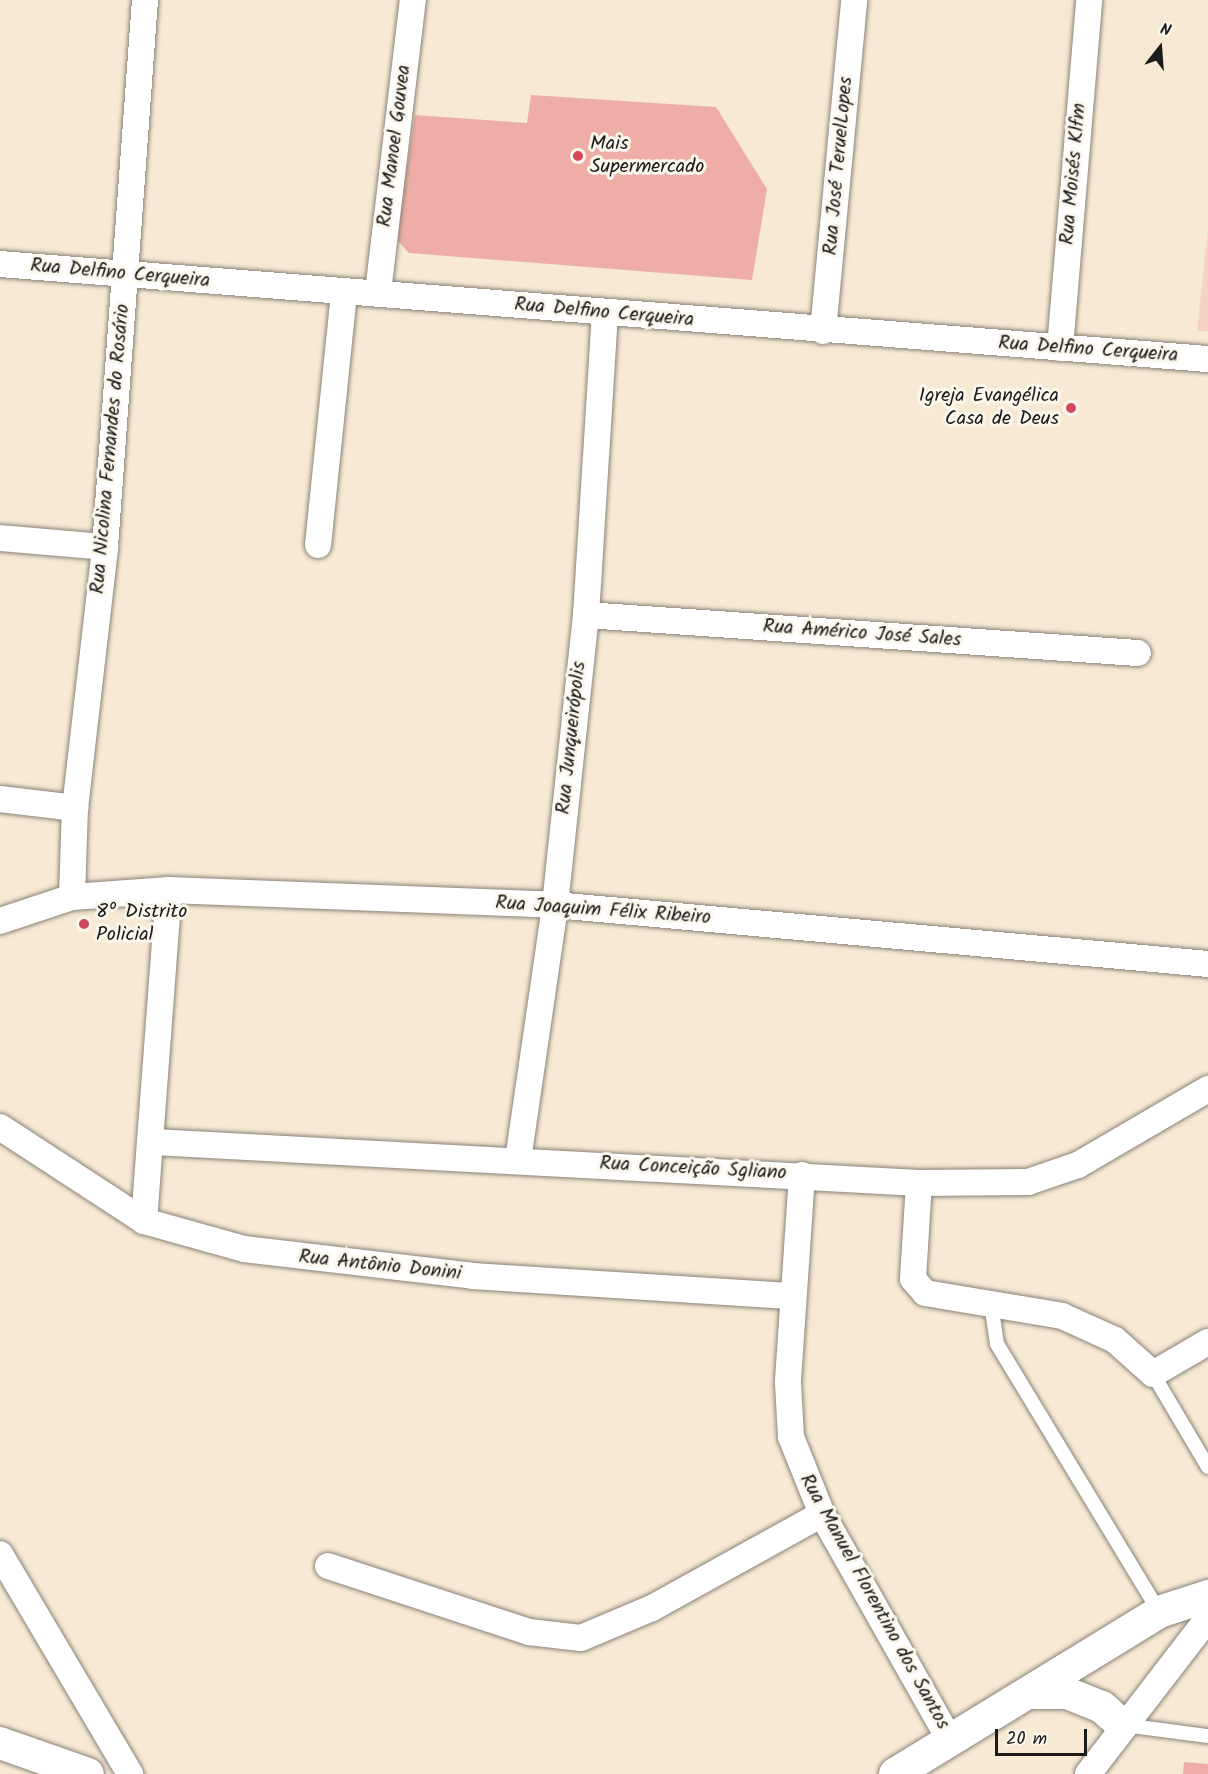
<!DOCTYPE html>
<meta charset="utf-8">
<style>
body{margin:0}
#map{position:relative;width:1208px;height:1774px;overflow:hidden;background:#f7e9d4;font-family:Kalam,sans-serif}
div>[style]{position:absolute}
.built>*{inset:0;background:#f6d2c5}
.building>*{inset:0;background:#eeaea7}
.roads{filter:drop-shadow(0 0 2px #8a8278) drop-shadow(0 0 2px #8a8278)}
.service>*{height:14px;margin:-7px;padding:0 7px;transform-origin:7px;border-radius:7px;background:#fff}
.minor>*{height:26px;margin:-13px;padding:0 13px;transform-origin:13px;border-radius:13px;background:#fff}
.tertiary>*{height:32px;margin:-16px;padding:0 16px;transform-origin:16px;border-radius:16px;background:#fff}
.dots>*{width:16px;height:16px;translate:-50% -50%;box-sizing:border-box;border:3px solid #fbf7ec;border-radius:50%}
span{translate:-50% -50%;white-space:nowrap;text-align:center;line-height:1.15;-webkit-text-stroke:6px #fbf7ec;paint-order:stroke}
.poi-label{font-size:20px;color:#1c1c1c}
.left{translate:0 -50%;text-align:left}
.right{translate:-100% -50%;text-align:right}
.street-label{font-size:20px;color:#1c1c1c}
.north{position:absolute;left:1130px;top:18px;width:60px;height:60px;-webkit-text-stroke:4px #fbf7ec;paint-order:stroke;rotate:17deg;font-size:16px;font-weight:700;line-height:24px;text-align:center;color:#1c1c1c}
.north::after{content:'';display:block;margin:auto;width:21px;height:27px;background:#1c1c1c;clip-path:polygon(50% 0,100% 100%,50% 72%,0 100%)}
.scale{position:absolute;left:995px;top:1729px;width:92px;height:27px;box-sizing:border-box;border:3px solid #1c1c1c;border-top:0;padding-left:8px;font-size:18px;line-height:21px;white-space:nowrap;color:#1c1c1c;-webkit-text-stroke:4px #fbf7ec;paint-order:stroke}
</style>
<div id="map">
<div class="built">
<div style="clip-path:polygon(1208px 231px,1208px 331px,1197px 331px)"></div>
</div>
<div class="building">
<div style="clip-path:polygon(531px 95px,716px 107px,767px 189px,752px 280px,409px 253px,396px 239px,415px 115px,527px 123px)"></div>
<div style="clip-path:polygon(1184px 1762px,1208px 1764px,1208px 1774px,1183px 1774px)"></div>
</div>
<div class="roads">
<div class="service">
<div style="left:991px;top:1303px;width:41px;rotate:81.7deg"></div>
<div style="left:997px;top:1344px;width:313px;rotate:58.8deg"></div>
<div style="left:1153px;top:1374px;width:108px;rotate:59.4deg"></div>
<div style="left:1124px;top:1725px;width:85px;rotate:7.5deg"></div>
</div>
<div class="minor">
<div style="left:0;top:264px;width:1212px;rotate:4.5deg"></div>
<div style="left:378px;top:292px;width:294px;rotate:-83.2deg"></div>
<div style="left:823px;top:331px;width:332px;rotate:-84.6deg"></div>
<div style="left:1060px;top:348px;width:349px;rotate:-85.2deg"></div>
<div style="left:0;top:538px;width:105px;rotate:4.9deg"></div>
<div style="left:318px;top:545px;width:254px;rotate:-84.1deg"></div>
<div style="left:586px;top:615px;width:553px;rotate:3.94deg"></div>
<div style="left:0;top:799px;width:76px;rotate:6.8deg"></div>
<div style="left:72px;top:897px;width:89px;rotate:-88.1deg"></div>
<div style="left:75px;top:808px;width:263px;rotate:-83.4deg"></div>
<div style="left:105px;top:547px;width:548px;rotate:-85.82deg"></div>
<div style="left:0;top:921px;width:76px;rotate:-18.4deg"></div>
<div style="left:72px;top:897px;width:97px;rotate:-4.1deg"></div>
<div style="left:169px;top:890px;width:386px;rotate:2.2deg"></div>
<div style="left:555px;top:905px;width:656px;rotate:5.16deg"></div>
<div style="left:0;top:1127px;width:172px;rotate:33.1deg"></div>
<div style="left:144px;top:1221px;width:104px;rotate:15.6deg"></div>
<div style="left:244px;top:1249px;width:231px;rotate:6.7deg"></div>
<div style="left:473px;top:1276px;width:320px;rotate:3.6deg"></div>
<div style="left:154px;top:1142px;width:766px;rotate:3.07deg"></div>
<div style="left:919px;top:1183px;width:109px;rotate:-0.5deg"></div>
<div style="left:1028px;top:1182px;width:53px;rotate:-18.8deg"></div>
<div style="left:1078px;top:1165px;width:151px;rotate:-30.3deg"></div>
<div style="left:518px;top:1160px;width:258px;rotate:-81.7deg"></div>
<div style="left:555px;top:905px;width:292px;rotate:-83.9deg"></div>
<div style="left:586px;top:615px;width:302px;rotate:-86.4deg"></div>
<div style="left:802px;top:1175px;width:208px;rotate:93.9deg"></div>
<div style="left:788px;top:1383px;width:54px;rotate:86.8deg"></div>
<div style="left:791px;top:1437px;width:83px;rotate:68.1deg"></div>
<div style="left:822px;top:1514px;width:262px;rotate:60.5deg"></div>
<div style="left:919px;top:1183px;width:96px;rotate:93.6deg"></div>
<div style="left:913px;top:1279px;width:18px;rotate:49deg"></div>
<div style="left:925px;top:1293px;width:139px;rotate:9.5deg"></div>
<div style="left:1062px;top:1316px;width:58px;rotate:24.4deg"></div>
<div style="left:1115px;top:1340px;width:51px;rotate:41.8deg"></div>
<div style="left:1153px;top:1374px;width:64px;rotate:-30.2deg"></div>
<div style="left:144px;top:1221px;width:332px;rotate:-85.7deg"></div>
<div style="left:0;top:1554px;width:256px;rotate:59.4deg"></div>
<div style="left:328px;top:1566px;width:212px;rotate:18.2deg"></div>
<div style="left:529px;top:1632px;width:52px;rotate:6.6deg"></div>
<div style="left:581px;top:1638px;width:77px;rotate:-22.9deg"></div>
<div style="left:652px;top:1608px;width:194px;rotate:-28.9deg"></div>
<div style="left:1088px;top:1774px;width:197px;rotate:-52.4deg"></div>
</div>
<div class="tertiary">
<div style="left:1031px;top:1693px;width:36px"></div>
<div style="left:1067px;top:1693px;width:38px;rotate:22deg"></div>
<div style="left:1102px;top:1707px;width:27px;rotate:42deg"></div>
<div style="left:0;top:1743px;width:93px;rotate:19.4deg"></div>
<div style="left:895px;top:1774px;width:310px;rotate:-31.5deg"></div>
<div style="left:1159px;top:1612px;width:52px;rotate:-18.1deg"></div>
</div>
</div>
<div class="dots">
<div style="left:578px;top:156px;background:#d1495b"></div>
<div style="left:1071px;top:408px;background:#d1495b"></div>
<div style="left:84px;top:924px;background:#d1495b"></div>
</div>
<div class="poi-label">
<span class="left" style="left:590px;top:156px">Mais<br>Supermercado</span>
<span class="right" style="left:1059px;top:408px">Igreja Evangélica<br>Casa de Deus</span>
<span class="left" style="left:96px;top:924px">8º Distrito<br>Policial</span>
</div>
<div class="street-label">
<span style="left:395px;top:146px;rotate:-83deg">Rua Manoel Gouvea</span>
<span style="left:839px;top:166px;rotate:-85deg">Rua José TeruelLopes</span>
<span style="left:1074px;top:174px;rotate:-85deg">Rua Moisés Klfm</span>
<span style="left:120px;top:274px;rotate:5deg">Rua Delfino Cerqueira</span>
<span style="left:604px;top:313px;rotate:5deg">Rua Delfino Cerqueira</span>
<span style="left:1088px;top:350px;rotate:4deg">Rua Delfino Cerqueira</span>
<span style="left:111px;top:449px;rotate:-85deg">Rua Nicolina Fernandes do Rosário</span>
<span style="left:862px;top:634px;rotate:4deg">Rua Américo José Sales</span>
<span style="left:572px;top:738px;rotate:-84deg">Rua Junqueirópolis</span>
<span style="left:603px;top:911px;rotate:4deg">Rua Joaquim Félix Ribeiro</span>
<span style="left:693px;top:1169px;rotate:3deg">Rua Conceição Sgliano</span>
<span style="left:380px;top:1266px;rotate:6deg">Rua Antônio Donini</span>
<span style="left:874px;top:1602px;rotate:61deg">Rua Manuel Florentino dos Santos</span>
</div>
<div class="north">N</div>
<div class="scale">20 m</div>
</div>
